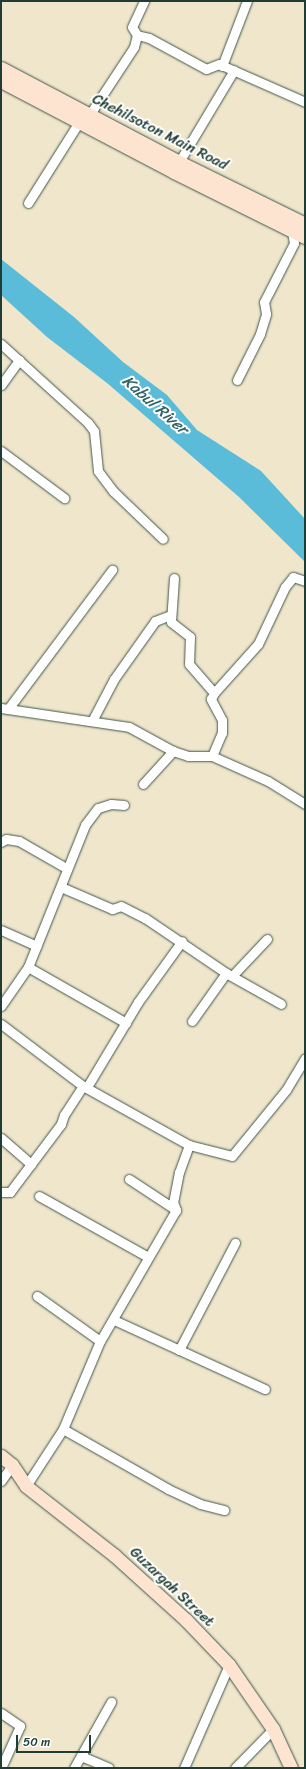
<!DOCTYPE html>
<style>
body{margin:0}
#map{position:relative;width:306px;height:1769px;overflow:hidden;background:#efe6cb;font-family:Sriracha,sans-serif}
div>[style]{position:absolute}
.water>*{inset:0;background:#5abcd8}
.roads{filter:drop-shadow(0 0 1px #3e564b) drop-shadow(0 0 1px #3e564b)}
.street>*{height:9px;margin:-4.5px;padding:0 4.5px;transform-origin:4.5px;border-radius:4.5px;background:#fff}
.secondary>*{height:13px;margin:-6.5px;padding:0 6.5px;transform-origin:6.5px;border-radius:6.5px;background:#fde4d1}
span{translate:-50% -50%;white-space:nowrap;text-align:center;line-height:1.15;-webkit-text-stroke:4px #fff;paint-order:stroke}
.street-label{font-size:15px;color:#1f3d34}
.water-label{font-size:16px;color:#316365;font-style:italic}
.frame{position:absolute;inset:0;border:2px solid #1f3d34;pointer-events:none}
.scale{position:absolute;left:16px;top:1735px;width:75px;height:18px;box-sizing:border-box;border:2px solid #1f3d34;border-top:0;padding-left:5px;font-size:12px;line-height:14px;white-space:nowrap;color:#1f3d34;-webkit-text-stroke:3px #fff;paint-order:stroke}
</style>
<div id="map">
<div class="water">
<div style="clip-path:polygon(1px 259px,74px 317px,123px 362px,167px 395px,197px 430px,261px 471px,305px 519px,305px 562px,239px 497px,107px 383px,47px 337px,1px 295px)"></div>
</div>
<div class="roads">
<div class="street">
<div style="left:137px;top:35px;width:12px;rotate:14deg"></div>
<div style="left:149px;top:38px;width:65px;rotate:28.5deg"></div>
<div style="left:206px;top:69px;width:14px;rotate:-21deg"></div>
<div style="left:219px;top:64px;width:94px;rotate:23.8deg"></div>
<div style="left:222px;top:66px;width:70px;rotate:-69deg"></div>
<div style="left:90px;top:114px;width:80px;rotate:-56.7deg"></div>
<div style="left:134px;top:47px;width:12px;rotate:-76deg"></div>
<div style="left:137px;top:35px;width:9px;rotate:-122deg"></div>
<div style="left:132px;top:27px;width:29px;rotate:-65deg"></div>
<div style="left:179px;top:162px;width:107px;rotate:-59.1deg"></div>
<div style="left:28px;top:203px;width:96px;rotate:-57.8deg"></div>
<div style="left:1px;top:344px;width:118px;rotate:42.2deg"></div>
<div style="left:88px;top:423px;width:10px;rotate:53deg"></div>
<div style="left:94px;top:431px;width:40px;rotate:84.3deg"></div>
<div style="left:98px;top:471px;width:25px;rotate:53deg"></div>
<div style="left:113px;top:491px;width:69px;rotate:43.8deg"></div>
<div style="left:237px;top:380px;width:51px;rotate:-63.4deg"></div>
<div style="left:260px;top:334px;width:21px;rotate:-73deg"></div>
<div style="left:266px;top:314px;width:12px;rotate:-99deg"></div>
<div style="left:264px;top:302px;width:66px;rotate:-63deg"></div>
<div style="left:294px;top:243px;width:11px;rotate:-100deg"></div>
<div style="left:1px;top:385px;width:31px;rotate:-54deg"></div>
<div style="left:1px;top:451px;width:79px;rotate:36.7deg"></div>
<div style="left:174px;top:578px;width:44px;rotate:93.9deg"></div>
<div style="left:171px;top:622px;width:24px;rotate:38deg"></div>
<div style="left:190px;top:637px;width:27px;rotate:92deg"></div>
<div style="left:189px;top:664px;width:38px;rotate:49deg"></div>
<div style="left:1px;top:708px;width:129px;rotate:8.4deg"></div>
<div style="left:129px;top:727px;width:50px;rotate:28.6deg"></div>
<div style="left:173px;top:751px;width:16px;rotate:18deg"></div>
<div style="left:188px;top:756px;width:24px"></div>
<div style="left:212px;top:756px;width:61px;rotate:24.1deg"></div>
<div style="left:268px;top:781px;width:44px;rotate:31.9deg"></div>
<div style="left:8px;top:709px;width:174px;rotate:-53.2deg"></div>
<div style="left:92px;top:721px;width:47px;rotate:-62.4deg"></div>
<div style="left:114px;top:679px;width:71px;rotate:-54.7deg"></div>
<div style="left:155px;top:621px;width:17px;rotate:-21deg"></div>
<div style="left:212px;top:756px;width:25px;rotate:-67deg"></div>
<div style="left:222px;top:733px;width:13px;rotate:-90deg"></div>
<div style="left:222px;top:720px;width:24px;rotate:-118deg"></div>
<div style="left:211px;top:699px;width:7px;rotate:-63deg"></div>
<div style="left:214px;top:693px;width:66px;rotate:-48.1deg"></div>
<div style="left:258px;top:644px;width:63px;rotate:-64.7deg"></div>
<div style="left:285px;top:587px;width:13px;rotate:-51deg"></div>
<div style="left:293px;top:577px;width:13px;rotate:18deg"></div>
<div style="left:143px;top:784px;width:45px;rotate:-47.7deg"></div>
<div style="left:1px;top:842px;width:6px;rotate:-31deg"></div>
<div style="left:6px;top:839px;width:13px;rotate:9deg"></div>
<div style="left:19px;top:841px;width:54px;rotate:29.9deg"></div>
<div style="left:61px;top:887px;width:56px;rotate:23.3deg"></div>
<div style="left:112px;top:909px;width:9px;rotate:-18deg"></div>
<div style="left:121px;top:906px;width:27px;rotate:27deg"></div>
<div style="left:145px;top:918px;width:98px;rotate:34.2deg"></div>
<div style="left:226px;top:973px;width:63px;rotate:29.4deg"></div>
<div style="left:1px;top:930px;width:39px;rotate:24deg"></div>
<div style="left:28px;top:967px;width:113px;rotate:29.7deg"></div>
<div style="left:232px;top:976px;width:51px;rotate:-46.6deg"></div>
<div style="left:1px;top:1006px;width:47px;rotate:-55.3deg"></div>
<div style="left:28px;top:967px;width:153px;rotate:-68.1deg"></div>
<div style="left:85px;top:825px;width:21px;rotate:-53deg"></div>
<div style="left:98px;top:808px;width:14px;rotate:-17deg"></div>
<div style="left:111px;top:804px;width:13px;rotate:4deg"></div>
<div style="left:192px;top:1021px;width:59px;rotate:-54.7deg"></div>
<div style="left:1px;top:1024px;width:103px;rotate:37.1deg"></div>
<div style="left:83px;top:1086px;width:121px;rotate:29.1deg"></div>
<div style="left:189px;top:1145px;width:29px;rotate:110deg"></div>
<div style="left:179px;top:1172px;width:31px;rotate:101deg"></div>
<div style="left:173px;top:1202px;width:9px;rotate:69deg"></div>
<div style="left:176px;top:1210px;width:151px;rotate:120.1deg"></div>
<div style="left:100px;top:1341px;width:95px;rotate:112.8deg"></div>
<div style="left:63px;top:1429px;width:68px;rotate:123deg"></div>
<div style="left:87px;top:1087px;width:99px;rotate:-59deg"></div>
<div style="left:138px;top:1002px;width:75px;rotate:-54.2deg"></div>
<div style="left:1px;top:1138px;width:40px;rotate:41deg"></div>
<div style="left:189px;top:1145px;width:44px;rotate:14.3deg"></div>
<div style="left:232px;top:1156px;width:85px;rotate:-50.7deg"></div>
<div style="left:286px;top:1090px;width:37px;rotate:-59deg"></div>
<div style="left:129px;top:1179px;width:56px;rotate:33.4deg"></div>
<div style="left:1px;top:1192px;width:9px"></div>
<div style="left:10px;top:1192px;width:85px;rotate:-53.1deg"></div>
<div style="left:61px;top:1124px;width:9px;rotate:-72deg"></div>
<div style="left:64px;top:1115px;width:35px;rotate:-57deg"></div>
<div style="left:39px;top:1196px;width:125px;rotate:29.2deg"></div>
<div style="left:37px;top:1296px;width:77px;rotate:35.5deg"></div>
<div style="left:114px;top:1320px;width:166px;rotate:24.6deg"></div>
<div style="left:179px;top:1350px;width:121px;rotate:-62.4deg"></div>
<div style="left:63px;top:1429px;width:121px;rotate:29.7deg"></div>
<div style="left:168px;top:1489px;width:35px;rotate:25deg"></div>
<div style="left:200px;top:1504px;width:25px;rotate:14deg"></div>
<div style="left:1px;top:1481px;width:19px;rotate:-55deg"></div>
<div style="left:1px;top:1713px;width:23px;rotate:34deg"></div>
<div style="left:20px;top:1726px;width:46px;rotate:114.3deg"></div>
<div style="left:81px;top:1756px;width:30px;rotate:23deg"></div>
<div style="left:74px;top:1768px;width:76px;rotate:-60.7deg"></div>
<div style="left:184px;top:1768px;width:112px;rotate:-66.4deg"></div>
<div style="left:235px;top:1768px;width:54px;rotate:-45.7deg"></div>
</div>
<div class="secondary">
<div style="left:1px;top:68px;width:201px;rotate:27.8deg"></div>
<div style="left:179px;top:162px;width:140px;rotate:26.2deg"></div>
<div style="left:1px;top:81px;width:195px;rotate:27.7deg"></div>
<div style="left:174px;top:172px;width:146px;rotate:26.4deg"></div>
<div style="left:1px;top:1456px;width:14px;rotate:39deg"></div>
<div style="left:12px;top:1465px;width:25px;rotate:56deg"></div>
<div style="left:26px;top:1486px;width:112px;rotate:38.1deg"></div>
<div style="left:114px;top:1555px;width:97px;rotate:42.1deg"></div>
<div style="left:186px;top:1620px;width:62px;rotate:46.3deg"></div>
<div style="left:229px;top:1665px;width:78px;rotate:55.5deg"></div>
<div style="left:273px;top:1729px;width:43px;rotate:65.2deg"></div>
</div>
</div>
<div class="street-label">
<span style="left:160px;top:132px;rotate:27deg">Chehilsoton Main Road</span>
<span style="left:172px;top:1587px;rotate:43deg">Guzargah Street</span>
</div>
<div class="water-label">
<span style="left:155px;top:405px;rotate:41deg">Kabul River</span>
</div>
<div class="frame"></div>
<div class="scale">50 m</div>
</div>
